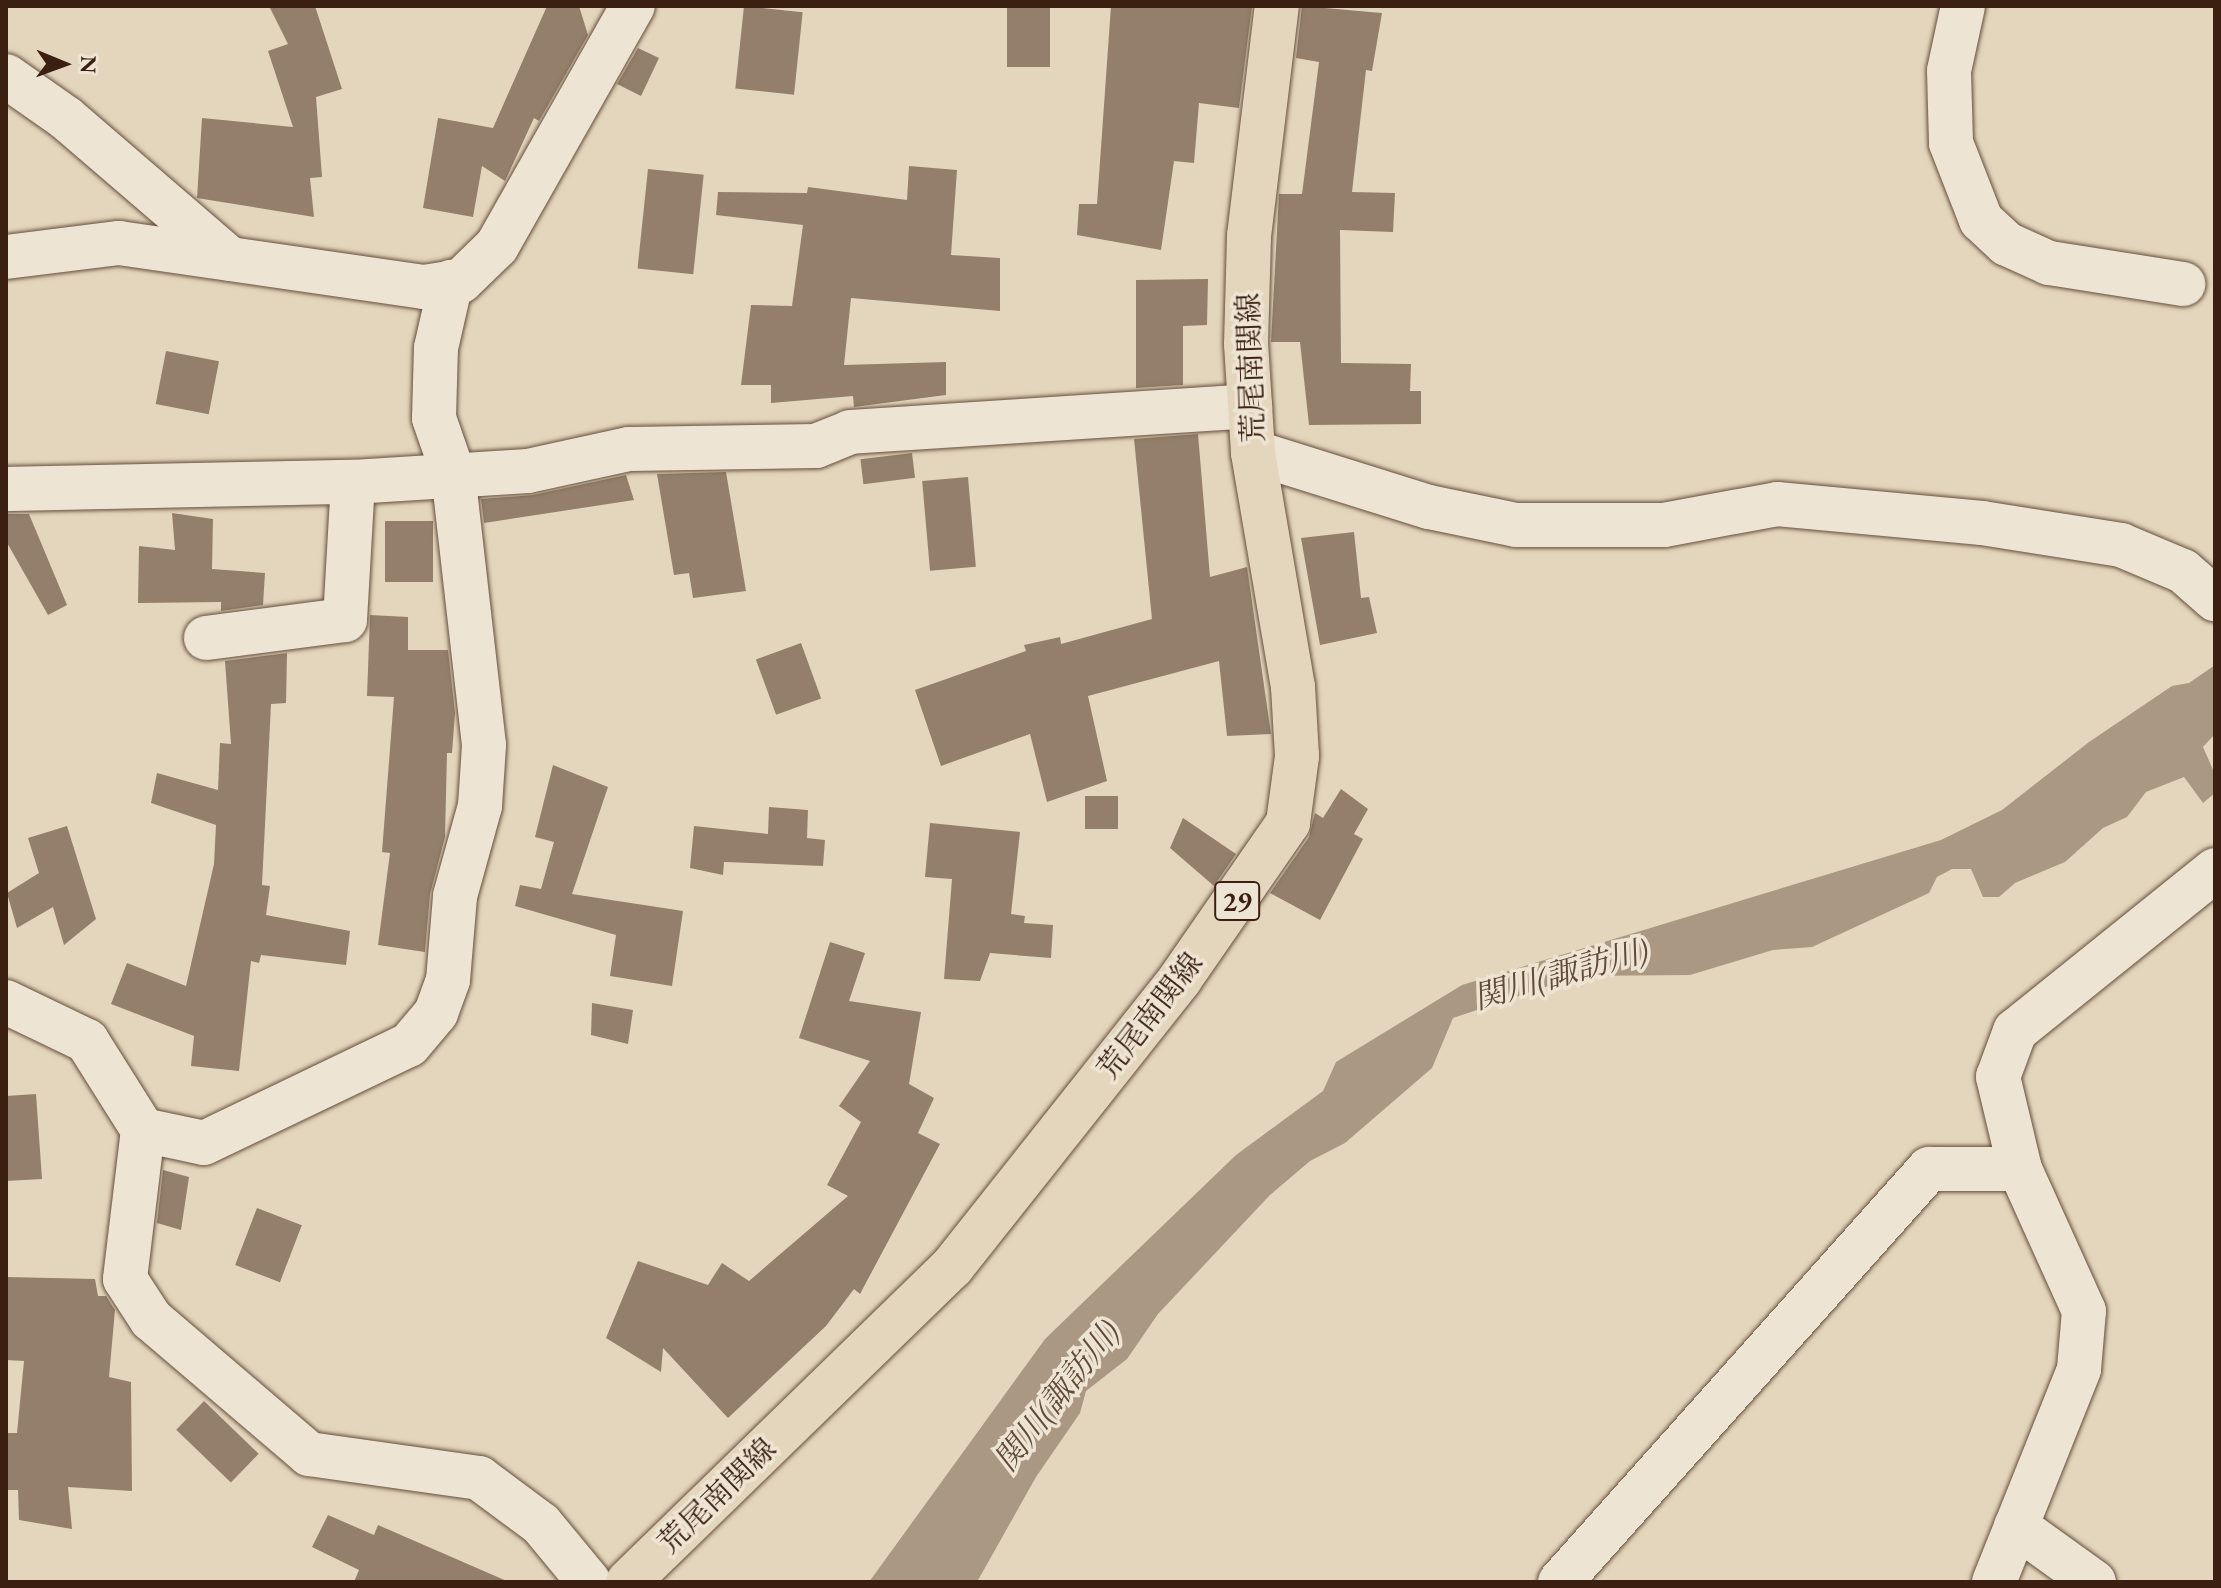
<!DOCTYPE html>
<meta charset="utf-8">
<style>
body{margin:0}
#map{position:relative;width:2221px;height:1588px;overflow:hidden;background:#e4d6bc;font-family:"EB Garamond","Noto Serif JP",serif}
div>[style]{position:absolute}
.water>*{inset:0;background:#ab9882}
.building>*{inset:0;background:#937f6a;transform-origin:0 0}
.roads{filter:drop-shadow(0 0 2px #654e3c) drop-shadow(0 0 2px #654e3c)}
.minor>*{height:44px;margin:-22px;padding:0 22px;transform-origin:22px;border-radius:22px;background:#ede4d3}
.major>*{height:44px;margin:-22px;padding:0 22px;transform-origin:22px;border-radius:22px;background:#e4d6bc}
span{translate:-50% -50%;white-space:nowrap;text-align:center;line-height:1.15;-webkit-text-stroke:7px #ede4d3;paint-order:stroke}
.shield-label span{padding:2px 6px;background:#ede4d3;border:2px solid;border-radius:6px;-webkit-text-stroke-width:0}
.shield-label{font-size:28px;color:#3b2011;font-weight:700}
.street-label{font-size:30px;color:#3b2011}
.water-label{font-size:32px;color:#624a39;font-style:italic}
.frame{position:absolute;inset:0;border:8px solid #3b2011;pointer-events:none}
.north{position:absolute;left:24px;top:24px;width:80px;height:80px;-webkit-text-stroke:6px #ede4d3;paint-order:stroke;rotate:91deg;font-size:22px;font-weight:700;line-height:32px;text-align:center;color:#3b2011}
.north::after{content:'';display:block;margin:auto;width:28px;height:36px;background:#3b2011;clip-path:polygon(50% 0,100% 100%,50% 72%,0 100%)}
</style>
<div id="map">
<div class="water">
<div style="clip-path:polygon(2215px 665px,2215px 734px,2203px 747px,2214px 772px,2215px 793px,2203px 803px,2184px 777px,2146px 792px,2127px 817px,2103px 828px,2065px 862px,2015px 883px,1999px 897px,1983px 897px,1971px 869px,1952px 869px,1937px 877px,1929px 893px,1812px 947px,1773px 950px,1690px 975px,1578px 976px,1453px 1018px,1432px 1068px,1345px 1143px,1310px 1161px,1270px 1195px,1158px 1314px,1127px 1359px,1086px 1391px,1080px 1413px,1036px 1477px,977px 1582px,869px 1582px,1045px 1339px,1236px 1155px,1323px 1091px,1336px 1062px,1462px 985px,1941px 840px,2002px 810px,2089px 742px,2172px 686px,2189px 683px)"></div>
</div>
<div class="building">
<div style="clip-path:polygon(269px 6px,315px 6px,342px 89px,316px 97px,322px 177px,310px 178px,314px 217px,197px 198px,202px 118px,293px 127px,268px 51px,288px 44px)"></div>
<div style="clip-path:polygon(547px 6px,579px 6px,588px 35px,539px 121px,534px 118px,505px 181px,482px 166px,473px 217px,423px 208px,438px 118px,493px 128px)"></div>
<div style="left:744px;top:6px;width:59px;height:83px;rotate:6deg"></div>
<div style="left:1007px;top:6px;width:43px;height:61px"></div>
<div style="clip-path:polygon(1111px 6px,1252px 6px,1239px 108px,1199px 103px,1194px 163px,1174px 161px,1161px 250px,1077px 235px,1079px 204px,1097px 204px)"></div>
<div style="clip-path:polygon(1302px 6px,1382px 13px,1372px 71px,1366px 70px,1352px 192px,1395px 193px,1393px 232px,1340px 230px,1341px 363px,1411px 364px,1410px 391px,1421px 391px,1421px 424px,1309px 425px,1300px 342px,1271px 342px,1279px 194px,1302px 194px,1319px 62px,1296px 58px)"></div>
<div style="clip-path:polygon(638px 48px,659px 58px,641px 96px,617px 84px)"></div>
<div style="clip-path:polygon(909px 166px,957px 170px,951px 255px,1000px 258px,1000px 311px,851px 298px,844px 365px,946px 362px,946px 395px,854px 407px,853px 396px,771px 403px,771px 385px,741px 385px,751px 305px,792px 306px,803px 225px,716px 215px,718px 192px,807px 193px,808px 187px,907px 200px)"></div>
<div style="left:648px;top:169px;width:56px;height:100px;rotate:6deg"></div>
<div style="clip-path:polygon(1208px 279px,1207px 325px,1183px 326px,1183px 385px,1136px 388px,1136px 280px)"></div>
<div style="left:166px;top:351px;width:54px;height:54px;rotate:11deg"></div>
<div style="clip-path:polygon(1198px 434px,1210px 577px,1247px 567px,1271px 734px,1227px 736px,1219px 661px,1088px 696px,1107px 781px,1047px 802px,1030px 734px,941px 766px,915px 690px,1026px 651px,1024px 645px,1060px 637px,1061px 644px,1152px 619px,1134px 439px)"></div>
<div style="left:912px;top:453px;width:25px;height:52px;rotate:83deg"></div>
<div style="clip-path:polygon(726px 472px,746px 591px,693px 598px,689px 573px,674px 575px,657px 474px)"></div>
<div style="clip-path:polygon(626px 475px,634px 500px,484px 523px,481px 499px,533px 495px)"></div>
<div style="left:968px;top:477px;width:90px;height:46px;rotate:85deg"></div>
<div style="clip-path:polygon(172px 513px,213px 519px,212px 569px,265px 573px,263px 605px,221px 611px,221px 602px,138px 603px,139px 546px,175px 550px)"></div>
<div style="clip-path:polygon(6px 514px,29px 514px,67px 605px,48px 615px,6px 541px)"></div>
<div style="left:385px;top:521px;width:48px;height:61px"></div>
<div style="clip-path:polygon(1354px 532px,1361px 598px,1369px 597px,1377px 633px,1320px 645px,1301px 538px)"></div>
<div style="clip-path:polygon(370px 615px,408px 617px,408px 650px,448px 650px,455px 713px,452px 753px,447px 753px,445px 837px,430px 894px,425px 952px,378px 945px,390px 853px,382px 852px,394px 697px,367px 696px)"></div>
<div style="left:801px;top:643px;width:59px;height:48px;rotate:70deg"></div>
<div style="clip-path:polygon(287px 653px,286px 703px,271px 704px,262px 885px,270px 886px,266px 915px,350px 931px,346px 965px,261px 955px,259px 963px,251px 961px,239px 1071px,191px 1066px,194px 1036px,111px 1004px,127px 963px,186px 986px,214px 864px,216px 825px,151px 803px,157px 773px,218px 790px,220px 743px,231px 744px,225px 661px)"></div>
<div style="clip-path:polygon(553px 765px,608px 787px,572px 894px,683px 911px,672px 986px,610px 976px,616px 935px,515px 906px,520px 885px,541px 889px,554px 842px,535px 837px)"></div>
<div style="clip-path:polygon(1341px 789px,1368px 809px,1354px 834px,1363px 839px,1320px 920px,1270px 893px,1309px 837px,1315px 813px,1323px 818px)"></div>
<div style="left:1085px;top:796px;width:33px;height:33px"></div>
<div style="clip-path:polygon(769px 807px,808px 810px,807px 838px,825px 840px,823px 866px,724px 862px,723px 875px,690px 868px,694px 826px,768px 834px)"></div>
<div style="clip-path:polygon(1183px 818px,1236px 854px,1214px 886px,1170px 848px)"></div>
<div style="clip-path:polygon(930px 823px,1020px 832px,1011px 914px,1025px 916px,1024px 923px,1053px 925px,1051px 958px,990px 953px,980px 981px,944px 979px,952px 879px,925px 877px)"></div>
<div style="clip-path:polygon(67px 826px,96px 919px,64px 945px,53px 907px,17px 928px,7px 893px,39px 873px,28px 838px)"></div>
<div style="clip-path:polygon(830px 942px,865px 953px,849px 1001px,921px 1012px,909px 1084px,934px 1098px,918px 1133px,940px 1144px,860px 1294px,854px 1289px,826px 1326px,728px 1418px,663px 1348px,661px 1372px,606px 1338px,638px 1261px,708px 1285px,722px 1263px,749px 1281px,848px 1196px,827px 1185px,861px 1122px,839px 1106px,870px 1061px,799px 1038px)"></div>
<div style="clip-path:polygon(592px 1003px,633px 1010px,628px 1044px,591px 1035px)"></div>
<div style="clip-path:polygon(36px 1094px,42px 1179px,6px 1181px,6px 1096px)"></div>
<div style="clip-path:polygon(163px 1170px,189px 1177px,181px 1230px,157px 1223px)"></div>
<div style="left:257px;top:1208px;width:48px;height:61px;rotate:21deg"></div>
<div style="clip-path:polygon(6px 1277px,95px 1279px,98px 1296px,106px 1296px,115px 1310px,109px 1377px,131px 1382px,132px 1491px,68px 1487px,72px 1529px,19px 1520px,18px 1490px,6px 1490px,6px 1433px,17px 1433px,24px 1361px,6px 1360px)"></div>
<div style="left:204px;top:1401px;width:76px;height:40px;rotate:44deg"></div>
<div style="clip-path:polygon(328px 1515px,374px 1535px,378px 1525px,509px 1582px,354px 1582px,359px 1570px,312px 1547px)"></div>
</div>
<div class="roads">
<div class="minor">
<div style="left:1963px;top:6px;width:66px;rotate:102.2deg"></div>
<div style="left:1949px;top:71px;width:72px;rotate:88.4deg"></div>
<div style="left:1951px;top:143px;width:83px;rotate:68.7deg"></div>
<div style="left:1981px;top:220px;width:35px;rotate:43deg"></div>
<div style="left:2007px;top:244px;width:46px;rotate:24.3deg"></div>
<div style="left:2049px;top:263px;width:136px;rotate:8.9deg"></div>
<div style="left:6px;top:76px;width:73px;rotate:35deg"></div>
<div style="left:66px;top:118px;width:216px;rotate:40.7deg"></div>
<div style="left:6px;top:257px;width:114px;rotate:-7.1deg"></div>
<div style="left:119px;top:243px;width:308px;rotate:8.2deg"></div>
<div style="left:424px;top:287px;width:37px;rotate:-9deg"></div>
<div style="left:461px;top:281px;width:50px;rotate:-44.2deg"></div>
<div style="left:497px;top:246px;width:276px;rotate:-60.5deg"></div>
<div style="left:1253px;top:452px;width:184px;rotate:17.4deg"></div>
<div style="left:1429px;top:507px;width:89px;rotate:11.7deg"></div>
<div style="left:1516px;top:525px;width:148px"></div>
<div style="left:1664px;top:525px;width:115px;rotate:-10.5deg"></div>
<div style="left:1777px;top:504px;width:206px;rotate:5.3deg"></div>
<div style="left:1982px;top:523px;width:141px;rotate:9deg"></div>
<div style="left:2121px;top:545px;width:67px;rotate:22.8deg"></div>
<div style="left:2183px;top:571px;width:43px;rotate:41.2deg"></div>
<div style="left:6px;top:489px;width:347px;rotate:-1.2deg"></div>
<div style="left:206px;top:638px;width:140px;rotate:-7.4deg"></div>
<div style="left:345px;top:620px;width:138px;rotate:-86.7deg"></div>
<div style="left:353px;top:482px;width:175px;rotate:-3.6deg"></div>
<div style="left:528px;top:471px;width:103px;rotate:-12.3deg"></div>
<div style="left:629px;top:449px;width:187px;rotate:-0.9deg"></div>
<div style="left:816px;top:446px;width:37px;rotate:-22deg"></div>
<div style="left:850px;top:432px;width:401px;rotate:-3.7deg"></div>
<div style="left:6px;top:1002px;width:90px;rotate:25.7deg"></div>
<div style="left:87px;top:1041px;width:105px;rotate:57.8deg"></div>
<div style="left:143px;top:1130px;width:150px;rotate:96.9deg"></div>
<div style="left:125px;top:1279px;width:48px;rotate:57deg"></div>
<div style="left:151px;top:1319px;width:208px;rotate:40.5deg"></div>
<div style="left:309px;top:1454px;width:172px;rotate:8deg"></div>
<div style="left:479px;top:1478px;width:77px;rotate:36.6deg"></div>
<div style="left:541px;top:1524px;width:75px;rotate:50.4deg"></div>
<div style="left:143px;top:1130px;width:62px;rotate:12deg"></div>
<div style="left:204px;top:1143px;width:227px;rotate:-25.6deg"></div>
<div style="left:409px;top:1045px;width:42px;rotate:-49.8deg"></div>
<div style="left:436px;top:1013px;width:35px;rotate:-70deg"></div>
<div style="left:448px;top:980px;width:84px;rotate:-85.2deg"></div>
<div style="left:455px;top:896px;width:93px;rotate:-74.5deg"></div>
<div style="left:480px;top:806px;width:61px;rotate:-86.2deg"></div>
<div style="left:484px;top:745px;width:274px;rotate:-96.5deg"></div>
<div style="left:453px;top:473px;width:58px;rotate:-109.1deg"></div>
<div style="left:434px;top:418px;width:70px;rotate:-88.4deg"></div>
<div style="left:436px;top:348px;width:68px;rotate:-77.2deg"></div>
<div style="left:2016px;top:1526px;width:96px;rotate:35.7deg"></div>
<div style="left:1560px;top:1582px;width:554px;rotate:-48.22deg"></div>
<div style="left:1929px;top:1169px;width:91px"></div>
<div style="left:1994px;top:1582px;width:229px;rotate:-68.2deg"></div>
<div style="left:2079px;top:1369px;width:58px;rotate:-85.1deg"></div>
<div style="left:2084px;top:1311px;width:156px;rotate:-114.3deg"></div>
<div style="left:2020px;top:1169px;width:95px;rotate:-103.4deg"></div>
<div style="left:1998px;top:1077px;width:49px;rotate:-69.7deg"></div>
<div style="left:2015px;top:1031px;width:257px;rotate:-38.8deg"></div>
</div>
<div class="major">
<div style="left:628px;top:1582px;width:452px;rotate:-44.2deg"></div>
<div style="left:952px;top:1267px;width:367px;rotate:-51.6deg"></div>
<div style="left:1180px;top:979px;width:190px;rotate:-55.3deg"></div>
<div style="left:1288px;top:823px;width:68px;rotate:-82.3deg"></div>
<div style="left:1297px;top:756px;width:69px;rotate:-93.3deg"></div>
<div style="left:1293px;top:687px;width:238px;rotate:-99.7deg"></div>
<div style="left:1253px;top:452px;width:108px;rotate:-93.7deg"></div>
<div style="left:1246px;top:344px;width:108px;rotate:-88.4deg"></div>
<div style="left:1249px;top:236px;width:232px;rotate:-83.1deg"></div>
</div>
</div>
<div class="shield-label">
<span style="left:1237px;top:901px">29</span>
</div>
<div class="street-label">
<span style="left:1251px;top:368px;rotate:-92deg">荒尾南関線</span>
<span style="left:1150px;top:1016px;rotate:-52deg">荒尾南関線</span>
<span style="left:717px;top:1496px;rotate:-44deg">荒尾南関線</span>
</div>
<div class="water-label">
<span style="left:1561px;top:974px;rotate:-16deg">関川(諏訪川)</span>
<span style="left:1057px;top:1396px;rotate:-52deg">関川(諏訪川)</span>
</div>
<div class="frame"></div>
<div class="north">N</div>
</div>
